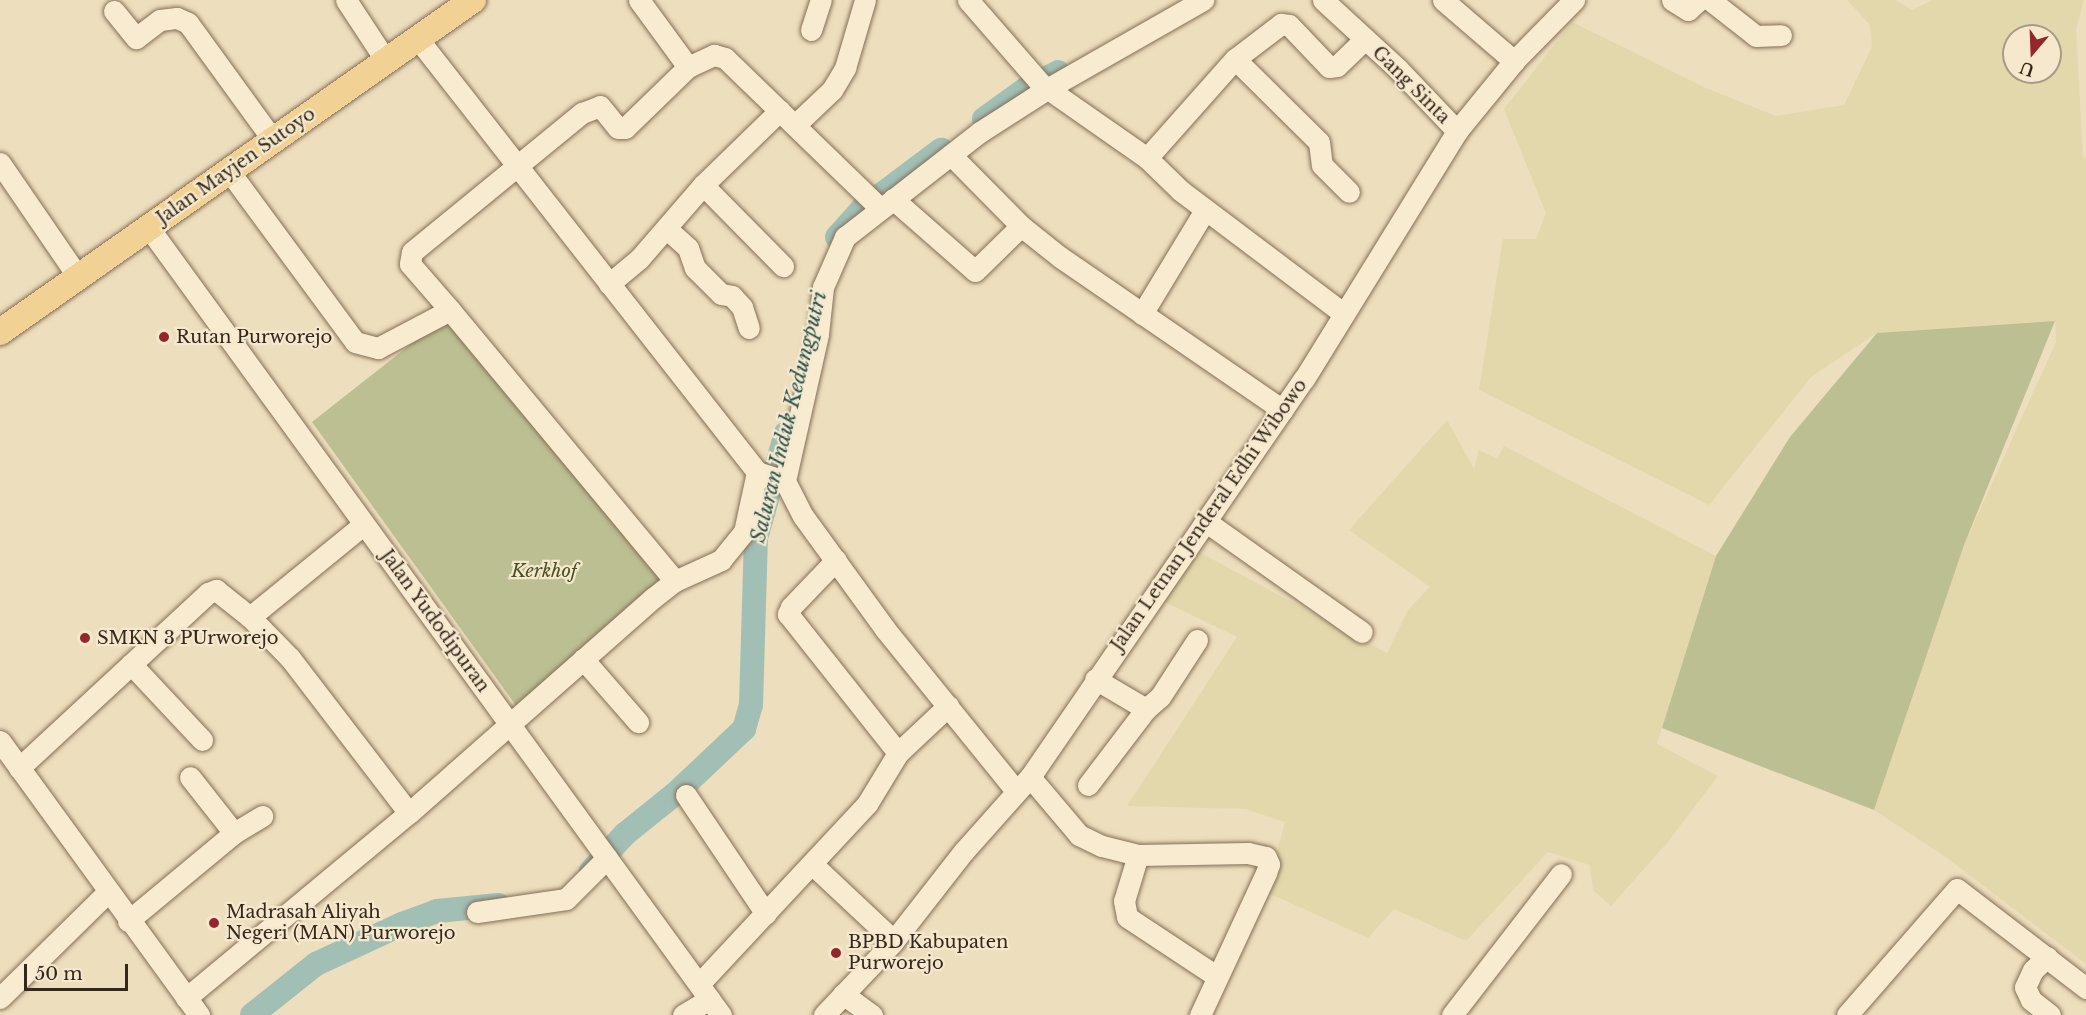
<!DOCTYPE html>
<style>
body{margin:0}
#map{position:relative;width:2086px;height:1015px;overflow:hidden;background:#eddebd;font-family:"Libre Baskerville",serif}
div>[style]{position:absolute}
.farmland>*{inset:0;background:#e3d8ab}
.cemetery>*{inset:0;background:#bbbf92}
.river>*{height:24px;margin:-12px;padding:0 12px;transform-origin:12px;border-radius:12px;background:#a1bfb5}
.roads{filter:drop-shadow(0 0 2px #856e57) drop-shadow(0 0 2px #856e57)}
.minor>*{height:21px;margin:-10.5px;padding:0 10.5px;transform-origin:10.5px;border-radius:10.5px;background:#f8ebd0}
.major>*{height:26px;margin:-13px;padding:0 13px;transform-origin:13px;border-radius:13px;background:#f2d294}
.dots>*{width:16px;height:16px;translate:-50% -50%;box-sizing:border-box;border:3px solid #f5e8cd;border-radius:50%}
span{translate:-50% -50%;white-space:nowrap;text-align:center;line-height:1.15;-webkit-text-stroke:4.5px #f5e8cd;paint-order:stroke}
.street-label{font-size:18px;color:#34271b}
.poi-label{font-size:18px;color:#34271b}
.left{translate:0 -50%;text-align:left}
.park-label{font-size:18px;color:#465122;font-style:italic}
.water-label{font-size:20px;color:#2a5450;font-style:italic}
.north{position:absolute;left:2002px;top:24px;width:60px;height:60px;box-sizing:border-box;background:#f5e8cd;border:2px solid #a89b86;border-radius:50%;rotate:199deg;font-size:16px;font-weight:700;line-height:24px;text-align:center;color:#34271b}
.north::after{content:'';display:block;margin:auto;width:21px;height:27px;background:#94272b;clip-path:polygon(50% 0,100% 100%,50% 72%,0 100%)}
.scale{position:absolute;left:24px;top:964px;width:104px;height:27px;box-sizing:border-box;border:3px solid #34271b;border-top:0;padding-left:8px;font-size:18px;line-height:21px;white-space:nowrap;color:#34271b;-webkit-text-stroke:4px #f5e8cd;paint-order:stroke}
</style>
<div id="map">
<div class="farmland">
<div style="clip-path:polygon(evenodd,1847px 0,1896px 0,1912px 10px,1933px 0,2084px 0,2076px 29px,2083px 157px,2086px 158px,2086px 964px,1947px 858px,1874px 810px,1964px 545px,2056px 342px,2055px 321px,1877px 333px,1811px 377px,1709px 505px,1479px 390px,1503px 239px,1536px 239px,1546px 213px,1504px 109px,1572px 22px,1706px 88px,1776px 116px,1844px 105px,1872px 47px,1870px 25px,1847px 0,2014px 36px,2050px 36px,2050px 72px,2014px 72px,2014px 36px)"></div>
<div style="clip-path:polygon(1447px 420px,1474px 469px,1479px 450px,1497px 459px,1504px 446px,1716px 556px,1657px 744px,1718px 776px,1667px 843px,1611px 906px,1593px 890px,1590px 865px,1548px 852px,1466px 941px,1394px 909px,1368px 938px,1266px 892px,1285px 822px,1246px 809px,1127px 806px,1237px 637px,1165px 602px,1197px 551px,1387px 653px,1408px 610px,1430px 587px,1349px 530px)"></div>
</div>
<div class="cemetery">
<div style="clip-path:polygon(453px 311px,688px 583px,525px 718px,312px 422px)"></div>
<div style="clip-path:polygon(2055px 321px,1964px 545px,1874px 810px,1662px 728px,1716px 556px,1790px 437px,1877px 333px)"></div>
</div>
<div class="river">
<div style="left:984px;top:119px;width:53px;rotate:-35.8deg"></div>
<div style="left:1027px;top:88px;width:35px;rotate:-27deg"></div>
<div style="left:837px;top:237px;width:38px;rotate:-48deg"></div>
<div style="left:862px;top:209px;width:99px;rotate:-36.8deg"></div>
<div style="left:591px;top:871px;width:50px;rotate:-47.4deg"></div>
<div style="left:625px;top:834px;width:64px;rotate:-38.7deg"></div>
<div style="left:675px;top:794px;width:95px;rotate:-43.3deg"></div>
<div style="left:744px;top:729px;width:25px;rotate:-74deg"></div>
<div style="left:751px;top:705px;width:167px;rotate:-88.3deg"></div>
<div style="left:756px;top:538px;width:109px;rotate:-74.1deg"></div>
<div style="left:252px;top:1015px;width:82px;rotate:-38.6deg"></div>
<div style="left:316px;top:964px;width:95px;rotate:-24.9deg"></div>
<div style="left:402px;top:924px;width:37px;rotate:-20deg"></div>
<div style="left:437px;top:911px;width:62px;rotate:-5.5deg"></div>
</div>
<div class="roads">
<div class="minor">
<div style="left:346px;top:0;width:73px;rotate:56.7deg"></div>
<div style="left:639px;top:0;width:83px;rotate:53.8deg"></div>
<div style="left:968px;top:0;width:111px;rotate:49deg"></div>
<div style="left:1041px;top:84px;width:129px;rotate:34.9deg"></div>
<div style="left:1147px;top:158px;width:47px;rotate:44.1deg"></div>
<div style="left:1181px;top:191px;width:204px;rotate:37deg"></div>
<div style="left:1323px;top:0;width:102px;rotate:42.6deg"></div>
<div style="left:1398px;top:69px;width:86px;rotate:46.4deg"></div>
<div style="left:1443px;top:0;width:94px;rotate:40.7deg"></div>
<div style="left:1672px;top:0;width:19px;rotate:32deg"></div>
<div style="left:1688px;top:10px;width:15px;rotate:-42deg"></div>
<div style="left:1710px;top:0;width:58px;rotate:38deg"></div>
<div style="left:1756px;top:36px;width:25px;rotate:-2deg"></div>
<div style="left:114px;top:11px;width:35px;rotate:51deg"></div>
<div style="left:136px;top:38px;width:30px;rotate:-37deg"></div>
<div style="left:160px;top:20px;width:17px;rotate:-7deg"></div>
<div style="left:177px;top:18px;width:12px;rotate:24deg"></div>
<div style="left:188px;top:23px;width:145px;rotate:54deg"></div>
<div style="left:811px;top:30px;width:32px;rotate:-72deg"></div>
<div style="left:418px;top:39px;width:550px;rotate:51.94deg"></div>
<div style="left:757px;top:472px;width:29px;rotate:18deg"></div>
<div style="left:785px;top:481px;width:39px;rotate:63deg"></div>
<div style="left:803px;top:516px;width:140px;rotate:54deg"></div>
<div style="left:885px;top:629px;width:208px;rotate:51deg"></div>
<div style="left:1235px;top:59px;width:118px;rotate:44.7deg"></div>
<div style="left:1319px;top:142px;width:23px;rotate:83deg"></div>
<div style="left:1322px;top:165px;width:38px;rotate:45deg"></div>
<div style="left:795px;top:125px;width:51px;rotate:-43.4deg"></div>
<div style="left:832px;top:90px;width:26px;rotate:-59deg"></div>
<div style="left:845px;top:68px;width:71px;rotate:-73.6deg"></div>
<div style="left:951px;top:155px;width:100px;rotate:45.4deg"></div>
<div style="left:1021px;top:226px;width:50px;rotate:38.5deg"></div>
<div style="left:1060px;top:257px;width:270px;rotate:34.5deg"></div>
<div style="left:1147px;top:158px;width:132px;rotate:-48.4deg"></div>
<div style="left:1235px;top:59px;width:58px;rotate:-37.3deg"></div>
<div style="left:1281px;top:24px;width:8px;rotate:7deg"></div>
<div style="left:1289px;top:25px;width:58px;rotate:46.4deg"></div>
<div style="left:1329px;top:67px;width:8px;rotate:-7deg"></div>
<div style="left:1337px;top:66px;width:37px;rotate:-44deg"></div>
<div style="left:0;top:163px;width:138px;rotate:55.6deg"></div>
<div style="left:229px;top:171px;width:212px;rotate:53.6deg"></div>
<div style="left:355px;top:342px;width:24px;rotate:15deg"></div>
<div style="left:378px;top:348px;width:81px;rotate:-27.8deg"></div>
<div style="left:450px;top:310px;width:352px;rotate:50.3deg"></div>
<div style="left:703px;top:185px;width:114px;rotate:45.4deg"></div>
<div style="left:893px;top:199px;width:109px;rotate:41.3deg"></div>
<div style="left:975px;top:271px;width:64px;rotate:-44.4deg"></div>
<div style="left:149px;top:228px;width:973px;rotate:53.99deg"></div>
<div style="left:667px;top:229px;width:28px;rotate:42deg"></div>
<div style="left:688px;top:248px;width:21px;rotate:71deg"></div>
<div style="left:695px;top:268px;width:37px;rotate:45deg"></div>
<div style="left:721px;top:294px;width:11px;rotate:10deg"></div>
<div style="left:732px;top:296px;width:15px;rotate:48deg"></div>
<div style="left:742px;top:307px;width:22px;rotate:72deg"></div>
<div style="left:609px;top:284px;width:39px;rotate:-40deg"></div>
<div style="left:639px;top:259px;width:98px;rotate:-49.1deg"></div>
<div style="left:703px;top:185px;width:107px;rotate:-44.2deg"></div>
<div style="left:450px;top:310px;width:61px;rotate:-131deg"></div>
<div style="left:410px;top:264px;width:12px;rotate:-81deg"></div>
<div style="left:412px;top:252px;width:220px;rotate:-39.3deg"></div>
<div style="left:582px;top:113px;width:19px;rotate:-21deg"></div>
<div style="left:600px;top:106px;width:28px;rotate:51deg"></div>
<div style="left:618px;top:128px;width:7px"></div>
<div style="left:625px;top:128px;width:88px;rotate:-44.1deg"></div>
<div style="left:688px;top:67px;width:29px;rotate:-25deg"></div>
<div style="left:714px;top:55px;width:11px;rotate:15deg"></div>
<div style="left:725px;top:58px;width:216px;rotate:44.1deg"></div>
<div style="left:1142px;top:314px;width:122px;rotate:-58.8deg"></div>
<div style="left:785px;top:481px;width:151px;rotate:-77.3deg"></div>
<div style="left:818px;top:334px;width:47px;rotate:-83.9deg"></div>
<div style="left:823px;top:287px;width:55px;rotate:-66.3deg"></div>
<div style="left:845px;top:237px;width:171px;rotate:-37.9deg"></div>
<div style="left:980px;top:132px;width:80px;rotate:-32.7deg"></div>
<div style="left:1047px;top:89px;width:180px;rotate:-29.7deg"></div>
<div style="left:1205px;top:521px;width:192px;rotate:35.3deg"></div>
<div style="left:836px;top:560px;width:65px;rotate:133.8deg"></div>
<div style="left:791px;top:607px;width:8px;rotate:113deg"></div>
<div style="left:788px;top:614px;width:177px;rotate:51.6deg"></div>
<div style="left:250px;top:617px;width:147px;rotate:-39.2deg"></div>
<div style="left:583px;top:659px;width:84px;rotate:48.9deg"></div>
<div style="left:131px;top:664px;width:104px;rotate:46.9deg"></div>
<div style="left:1146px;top:709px;width:18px;rotate:-41deg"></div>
<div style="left:1160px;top:697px;width:68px;rotate:-57deg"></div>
<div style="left:0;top:741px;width:339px;rotate:54deg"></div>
<div style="left:19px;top:768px;width:258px;rotate:-42.8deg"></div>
<div style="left:208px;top:593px;width:9px;rotate:-21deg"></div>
<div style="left:216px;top:590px;width:43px;rotate:38.5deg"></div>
<div style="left:250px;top:617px;width:57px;rotate:45.7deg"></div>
<div style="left:290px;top:658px;width:195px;rotate:52.5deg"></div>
<div style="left:1030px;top:777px;width:76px;rotate:49.8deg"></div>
<div style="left:1079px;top:835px;width:25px;rotate:26deg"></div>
<div style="left:1102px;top:846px;width:37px;rotate:14deg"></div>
<div style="left:1138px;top:855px;width:110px;rotate:-1deg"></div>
<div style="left:1248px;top:853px;width:18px;rotate:13deg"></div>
<div style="left:1266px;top:857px;width:8px;rotate:67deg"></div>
<div style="left:1269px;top:864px;width:9px;rotate:108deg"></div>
<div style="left:1266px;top:873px;width:157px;rotate:114.9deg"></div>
<div style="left:1088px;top:785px;width:96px;rotate:-52.7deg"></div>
<div style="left:1146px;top:709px;width:59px;rotate:-149.5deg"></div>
<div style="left:686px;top:795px;width:143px;rotate:56.1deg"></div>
<div style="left:234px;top:833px;width:33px;rotate:-31deg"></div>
<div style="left:1138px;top:855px;width:48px;rotate:106.9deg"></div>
<div style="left:1124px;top:901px;width:16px;rotate:79deg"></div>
<div style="left:1127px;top:917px;width:107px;rotate:33.5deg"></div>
<div style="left:812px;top:864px;width:112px;rotate:43.2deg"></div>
<div style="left:477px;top:912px;width:90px;rotate:-8.3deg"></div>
<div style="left:566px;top:899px;width:58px;rotate:-45deg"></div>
<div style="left:128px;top:921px;width:138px;rotate:-39.7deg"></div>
<div style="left:234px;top:833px;width:71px;rotate:-128.2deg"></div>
<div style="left:2047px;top:957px;width:19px;rotate:137deg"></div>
<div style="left:2033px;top:970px;width:19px;rotate:115deg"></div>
<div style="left:2025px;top:987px;width:14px;rotate:65deg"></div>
<div style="left:2031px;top:1000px;width:24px;rotate:38deg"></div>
<div style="left:700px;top:983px;width:245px;rotate:-47deg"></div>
<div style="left:867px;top:804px;width:60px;rotate:-58.7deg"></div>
<div style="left:898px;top:753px;width:69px;rotate:-43.2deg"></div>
<div style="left:843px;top:994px;width:36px;rotate:36deg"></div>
<div style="left:0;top:998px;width:150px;rotate:-44.5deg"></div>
<div style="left:186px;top:998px;width:290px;rotate:-39.7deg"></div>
<div style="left:409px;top:813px;width:325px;rotate:-41.4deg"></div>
<div style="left:653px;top:598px;width:28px;rotate:-38deg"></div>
<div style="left:675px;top:581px;width:51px;rotate:-24.5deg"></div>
<div style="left:721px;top:560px;width:36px;rotate:-51deg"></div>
<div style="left:744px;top:532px;width:61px;rotate:-77.8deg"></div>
<div style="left:683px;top:1015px;width:31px;rotate:-31deg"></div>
<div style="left:824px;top:1015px;width:99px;rotate:-46.6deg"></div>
<div style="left:892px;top:943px;width:117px;rotate:-52deg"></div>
<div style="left:964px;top:851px;width:99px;rotate:-48.3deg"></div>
<div style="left:1030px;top:777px;width:483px;rotate:-55.5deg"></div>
<div style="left:1304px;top:379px;width:291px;rotate:-58.3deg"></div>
<div style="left:1457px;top:131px;width:90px;rotate:-50.8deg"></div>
<div style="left:1514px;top:61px;width:86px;rotate:-45.5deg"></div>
<div style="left:1452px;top:1015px;width:178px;rotate:-52.3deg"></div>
<div style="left:1847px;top:1015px;width:167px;rotate:-48.9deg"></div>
<div style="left:1957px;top:889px;width:163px;rotate:37.5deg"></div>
</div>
<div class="major">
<div style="left:0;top:332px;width:578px;rotate:-35.07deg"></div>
</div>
</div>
<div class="dots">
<div style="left:164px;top:337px;background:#94272b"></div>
<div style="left:85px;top:638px;background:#94272b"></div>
<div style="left:214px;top:923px;background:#94272b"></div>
<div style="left:836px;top:953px;background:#94272b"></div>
</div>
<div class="street-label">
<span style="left:1411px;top:85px;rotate:45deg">Gang Sinta</span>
<span style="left:236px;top:166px;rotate:-35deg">Jalan Mayjen Sutoyo</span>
<span style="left:1209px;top:515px;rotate:-55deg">Jalan Letnan Jenderal Edhi Wibowo</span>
<span style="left:435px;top:621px;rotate:54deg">Jalan Yudodipuran</span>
</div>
<div class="poi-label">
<span class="left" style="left:176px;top:337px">Rutan Purworejo</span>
<span class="left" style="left:97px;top:638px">SMKN 3 PUrworejo</span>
<span class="left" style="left:226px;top:923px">Madrasah Aliyah<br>Negeri (MAN) Purworejo</span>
<span class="left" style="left:848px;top:953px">BPBD Kabupaten<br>Purworejo</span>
</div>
<div class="park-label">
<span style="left:544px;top:571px">Kerkhof</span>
</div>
<div class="water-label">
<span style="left:789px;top:417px;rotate:-76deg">Saluran Induk Kedungputri</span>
</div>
<div class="north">U</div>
<div class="scale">50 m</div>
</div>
